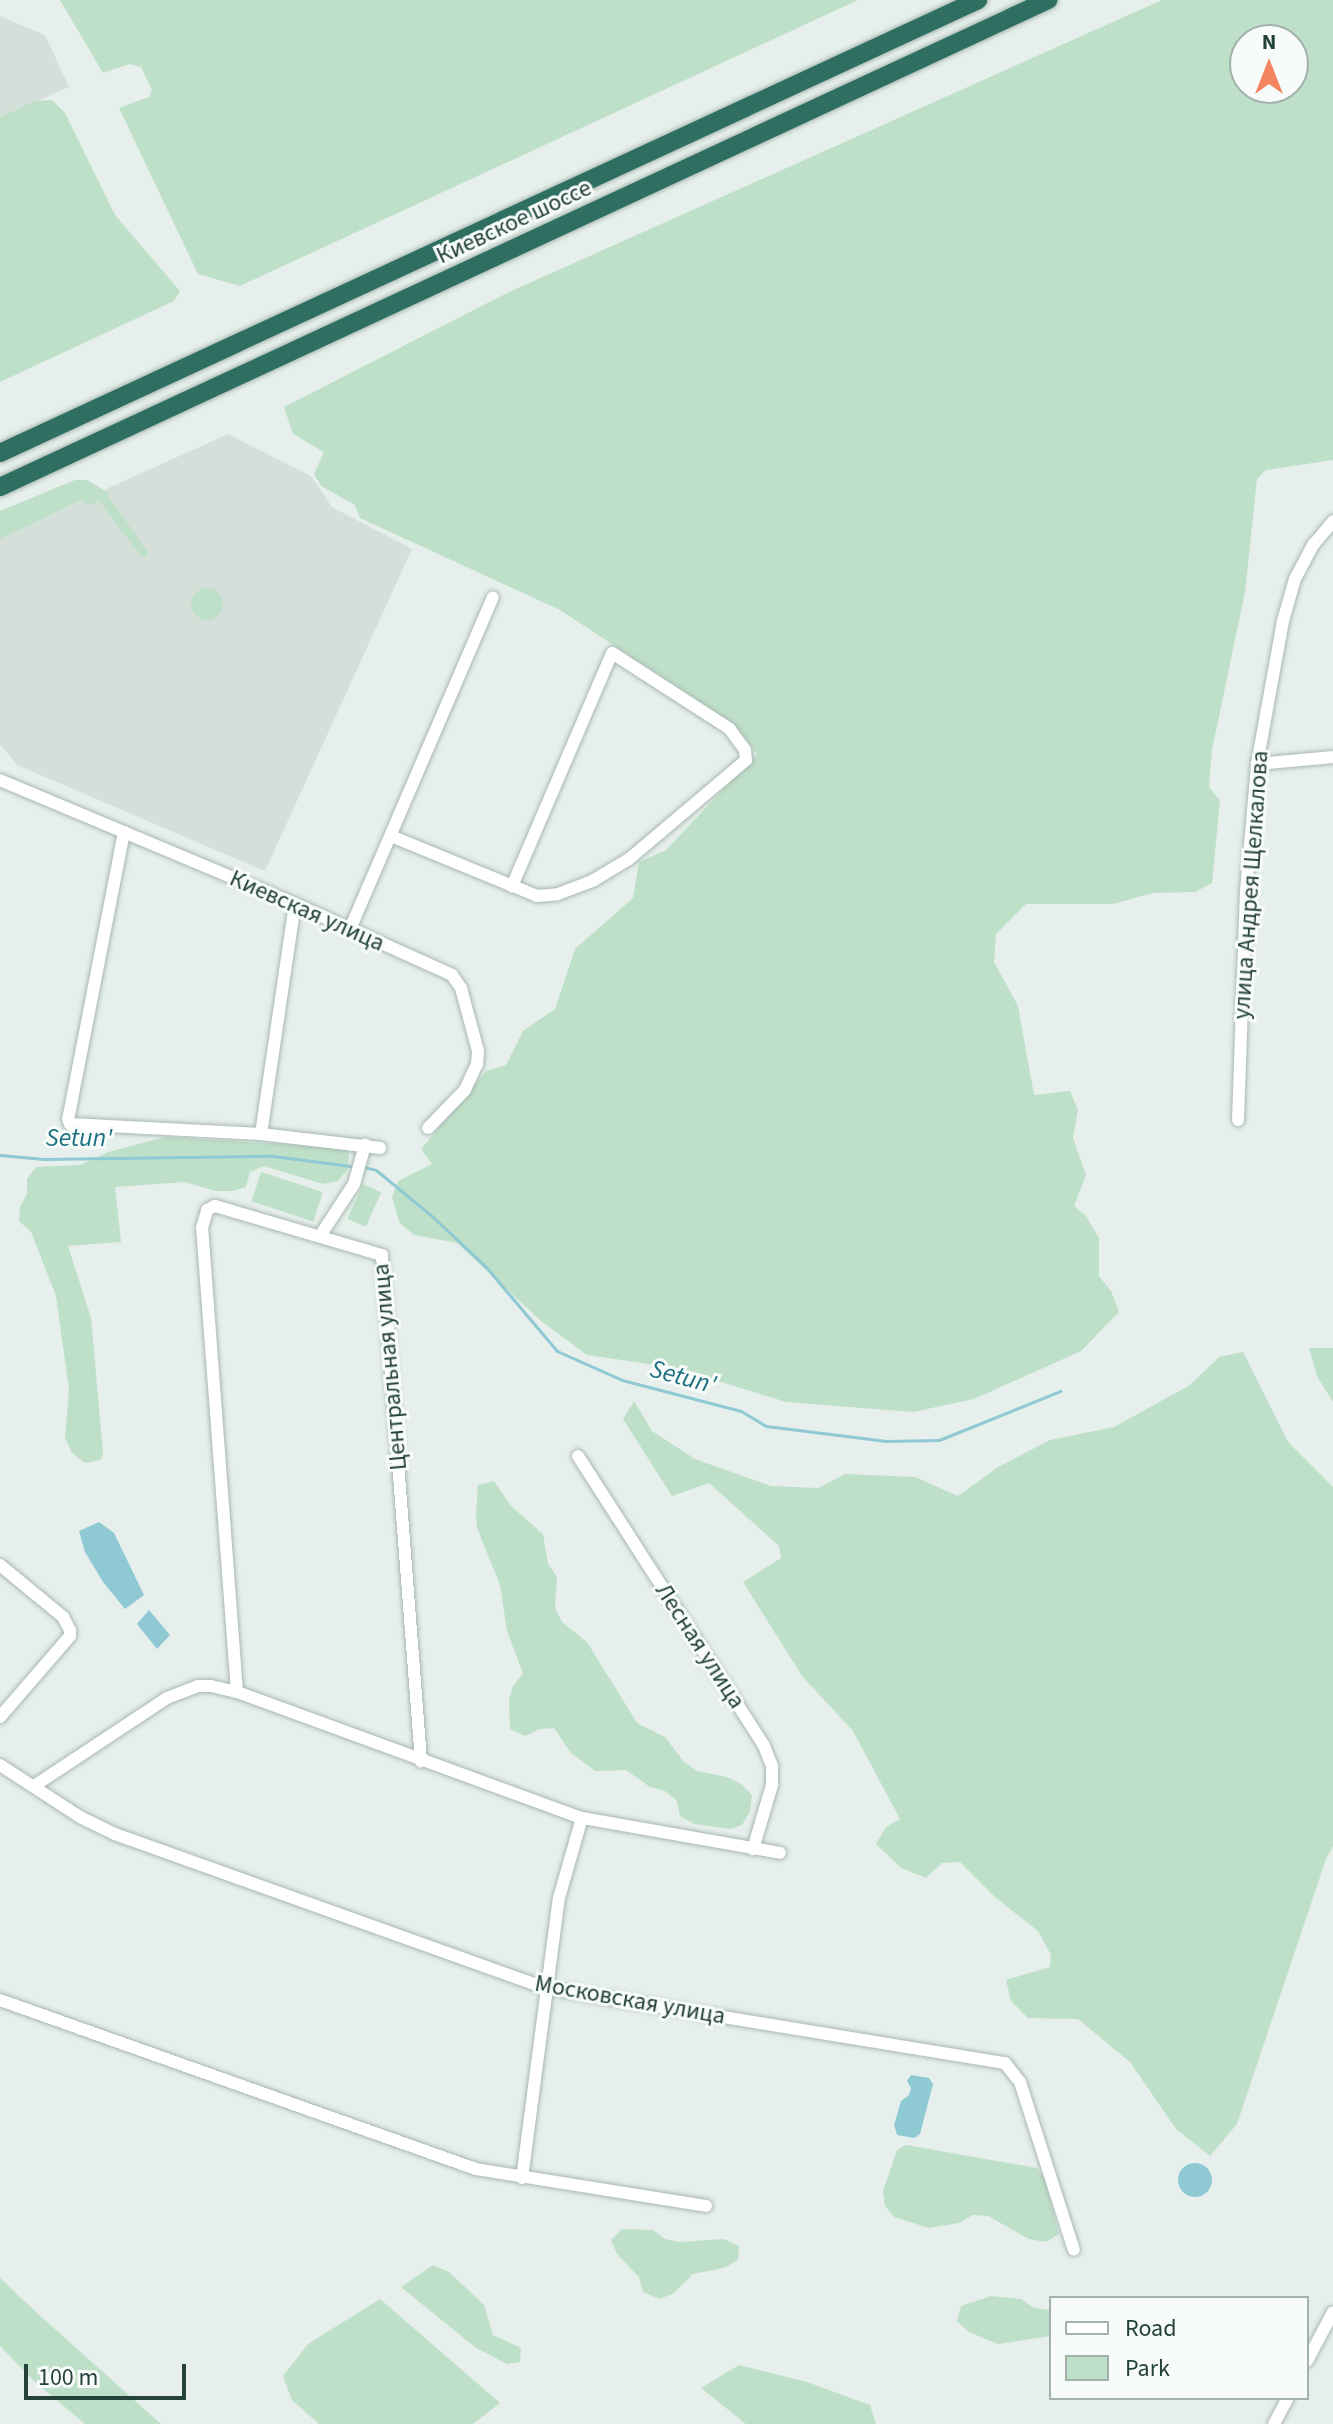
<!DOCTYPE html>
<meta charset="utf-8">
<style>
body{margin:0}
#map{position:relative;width:1333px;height:2424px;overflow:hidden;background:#e6efeb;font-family:"Source Sans 3",sans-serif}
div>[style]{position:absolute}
.built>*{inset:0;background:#d4dfda}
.green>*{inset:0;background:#bfe0c8;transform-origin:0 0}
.round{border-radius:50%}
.water>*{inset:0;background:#8ec9d4}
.stream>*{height:3px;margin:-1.5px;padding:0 1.5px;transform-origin:1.5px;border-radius:1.5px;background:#8ec9d4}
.roads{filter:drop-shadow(0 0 2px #a8b8b2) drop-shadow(0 0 2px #a8b8b2)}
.minor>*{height:12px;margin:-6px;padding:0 6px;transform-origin:6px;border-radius:6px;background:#fff}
.highway>*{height:18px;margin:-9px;padding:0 9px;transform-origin:9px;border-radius:9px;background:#2f6f62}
span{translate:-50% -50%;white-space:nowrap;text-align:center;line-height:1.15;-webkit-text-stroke:6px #f7fbf9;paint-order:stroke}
.street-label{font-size:24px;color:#24423a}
.water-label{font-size:26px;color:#1c6f80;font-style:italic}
.legend{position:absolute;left:1049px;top:2296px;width:260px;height:104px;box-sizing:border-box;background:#f7fbf9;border:2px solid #a3b1ad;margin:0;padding:10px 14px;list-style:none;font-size:24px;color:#24423a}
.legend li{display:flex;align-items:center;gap:16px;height:40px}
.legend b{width:40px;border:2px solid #a3b1ad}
.north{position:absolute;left:1229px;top:24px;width:80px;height:80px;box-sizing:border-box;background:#f7fbf9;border:2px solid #a3b1ad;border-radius:50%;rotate:0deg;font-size:22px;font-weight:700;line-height:32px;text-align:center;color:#24423a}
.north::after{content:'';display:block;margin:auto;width:28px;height:36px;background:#f4845f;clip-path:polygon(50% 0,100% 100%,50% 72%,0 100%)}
.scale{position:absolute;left:24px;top:2364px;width:162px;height:36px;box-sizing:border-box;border:4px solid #24423a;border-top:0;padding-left:10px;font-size:24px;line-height:28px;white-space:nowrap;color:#24423a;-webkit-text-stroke:6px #f7fbf9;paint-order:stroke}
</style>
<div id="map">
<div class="built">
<div style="clip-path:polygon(0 16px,45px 35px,69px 87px,0 117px)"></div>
<div style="clip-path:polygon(228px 434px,311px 476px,332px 507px,412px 549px,265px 871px,17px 765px,0 744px,0 537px)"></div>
</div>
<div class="green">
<div style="clip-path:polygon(60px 0,858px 0,240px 286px,198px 274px,119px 108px,149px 97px,152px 90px,141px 67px,129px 64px,103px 73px)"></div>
<div style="clip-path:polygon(evenodd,1162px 0,1333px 0,1333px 460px,1266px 470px,1257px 479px,1245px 592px,1212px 750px,1209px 787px,1220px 801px,1212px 883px,1195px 892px,1153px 893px,1113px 904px,1026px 904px,996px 934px,994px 962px,1018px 1006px,1034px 1095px,1070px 1091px,1078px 1110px,1073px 1138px,1086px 1175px,1074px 1206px,1086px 1216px,1099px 1238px,1099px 1276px,1111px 1291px,1119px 1312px,1081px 1351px,974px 1399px,913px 1412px,786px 1402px,676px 1368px,587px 1355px,541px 1321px,457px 1243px,414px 1235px,399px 1222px,392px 1197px,398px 1181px,432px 1164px,421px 1149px,486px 1071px,506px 1065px,523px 1031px,555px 1009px,575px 949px,633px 898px,639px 862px,666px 850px,757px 754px,734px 724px,560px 610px,360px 518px,355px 505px,321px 486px,314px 474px,324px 452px,293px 434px,284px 407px,507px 293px,1162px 0,1245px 40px,1293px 40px,1293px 88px,1245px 88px,1245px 40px)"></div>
<div style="clip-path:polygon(52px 100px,65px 113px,115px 215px,180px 291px,174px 301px,0 382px,0 117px,35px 101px)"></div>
<div style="clip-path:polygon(75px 480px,87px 480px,104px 490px,147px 551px,147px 558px,140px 555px,99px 501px,89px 505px,81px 500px,0 539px,0 511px)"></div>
<div class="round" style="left:191px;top:588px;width:32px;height:32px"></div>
<div style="clip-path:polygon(165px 1137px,349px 1148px,348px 1169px,338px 1181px,323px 1184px,264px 1166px,250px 1172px,246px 1187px,232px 1191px,215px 1191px,185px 1182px,115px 1187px,121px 1242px,68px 1246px,91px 1318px,103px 1452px,101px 1460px,85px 1463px,72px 1453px,65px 1438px,69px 1390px,56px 1296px,31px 1232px,19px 1221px,20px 1207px,27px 1194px,27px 1179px,36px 1167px,80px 1165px,108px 1152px)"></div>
<div style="left:261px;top:1172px;width:65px;height:31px;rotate:18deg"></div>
<div style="left:363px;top:1184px;width:20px;height:38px;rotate:24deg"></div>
<div style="clip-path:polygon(1309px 1348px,1333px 1348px,1333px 1402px,1317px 1376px)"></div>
<div style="clip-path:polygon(1243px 1352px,1288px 1442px,1333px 1487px,1333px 1846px,1326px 1859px,1237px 2124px,1210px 2156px,1176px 2129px,1130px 2062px,1078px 2019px,1028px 2018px,1011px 2001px,1006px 1980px,1050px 1967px,1051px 1955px,1038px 1931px,995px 1897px,960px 1862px,942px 1863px,926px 1878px,901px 1868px,876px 1844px,886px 1827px,900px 1819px,853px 1731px,802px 1676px,743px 1582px,781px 1558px,779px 1546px,709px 1483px,672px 1496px,623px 1419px,634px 1401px,652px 1431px,695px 1459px,771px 1486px,818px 1488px,845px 1474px,915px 1477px,958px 1496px,998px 1467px,1050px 1440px,1114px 1427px,1190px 1385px,1219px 1357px)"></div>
<div style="clip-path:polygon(494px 1481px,511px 1506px,543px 1534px,548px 1564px,557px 1577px,555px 1608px,562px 1622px,587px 1642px,637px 1723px,665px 1737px,684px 1762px,697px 1771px,727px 1777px,741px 1784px,752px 1795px,750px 1812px,742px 1825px,731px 1829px,694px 1824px,680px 1816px,677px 1801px,665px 1791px,650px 1787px,626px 1770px,595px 1771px,571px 1753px,554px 1728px,540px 1729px,525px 1736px,510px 1729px,509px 1700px,513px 1686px,523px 1673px,507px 1631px,500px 1585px,477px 1528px,476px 1514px,478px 1485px)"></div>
<div style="clip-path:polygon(906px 2145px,1037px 2168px,1045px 2180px,1059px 2234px,1046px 2242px,1029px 2239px,988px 2216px,973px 2215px,959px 2223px,929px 2228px,894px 2217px,885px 2206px,883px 2191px,897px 2150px)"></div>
<div style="clip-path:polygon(622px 2229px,653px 2230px,665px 2239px,680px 2242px,724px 2239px,739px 2246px,738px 2260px,724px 2268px,693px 2274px,673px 2294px,659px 2299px,643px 2292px,639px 2277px,617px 2254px,611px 2240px)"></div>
<div style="clip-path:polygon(433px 2265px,449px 2272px,484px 2305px,493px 2335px,521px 2348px,520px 2362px,507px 2364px,476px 2348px,401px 2287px)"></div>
<div style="clip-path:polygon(0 2278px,36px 2312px,161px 2424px,85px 2424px,35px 2382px,0 2346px)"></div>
<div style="clip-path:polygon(991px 2296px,1021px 2299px,1034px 2308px,1051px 2310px,1051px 2336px,998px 2344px,969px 2332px,957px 2321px,961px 2306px)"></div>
<div style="clip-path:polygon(380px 2299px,500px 2403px,473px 2424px,319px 2424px,292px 2400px,283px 2376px,308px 2344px)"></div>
<div style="clip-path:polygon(739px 2365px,807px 2382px,870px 2405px,876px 2424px,746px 2424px,701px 2388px)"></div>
</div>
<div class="water">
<div style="clip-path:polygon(99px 1522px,114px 1533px,144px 1595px,125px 1609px,103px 1582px,85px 1552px,79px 1531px)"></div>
<div style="clip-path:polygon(149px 1610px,170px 1635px,157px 1649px,137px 1624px)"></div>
<div style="clip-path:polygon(911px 2075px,929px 2078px,933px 2084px,920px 2134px,914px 2138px,897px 2135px,894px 2125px,901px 2101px,909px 2095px,911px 2088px,907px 2081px)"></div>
<div class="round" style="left:1178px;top:2163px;width:34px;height:34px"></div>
</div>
<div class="stream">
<div style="left:0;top:1155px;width:44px;rotate:5.2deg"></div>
<div style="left:44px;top:1159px;width:229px;rotate:-0.8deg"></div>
<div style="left:273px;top:1156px;width:78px;rotate:7.4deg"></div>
<div style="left:364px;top:1167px;width:12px;rotate:14deg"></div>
<div style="left:376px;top:1170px;width:74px;rotate:39.5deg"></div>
<div style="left:433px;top:1217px;width:73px;rotate:43.3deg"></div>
<div style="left:486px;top:1267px;width:110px;rotate:49.8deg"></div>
<div style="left:557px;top:1351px;width:71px;rotate:24deg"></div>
<div style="left:622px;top:1380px;width:123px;rotate:14.6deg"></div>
<div style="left:741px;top:1411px;width:29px;rotate:31deg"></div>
<div style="left:766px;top:1426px;width:121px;rotate:7.1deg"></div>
<div style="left:886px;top:1441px;width:53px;rotate:-1.1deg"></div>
<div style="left:939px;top:1440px;width:131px;rotate:-22deg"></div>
</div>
<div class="roads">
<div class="minor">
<div style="left:1257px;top:764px;width:76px;rotate:-5.3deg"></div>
<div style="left:0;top:780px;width:320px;rotate:22.8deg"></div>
<div style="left:295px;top:904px;width:172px;rotate:24.3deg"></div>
<div style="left:452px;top:975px;width:16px;rotate:55deg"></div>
<div style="left:461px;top:988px;width:65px;rotate:74.9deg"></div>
<div style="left:478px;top:1051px;width:13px;rotate:94deg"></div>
<div style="left:477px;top:1064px;width:29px;rotate:115deg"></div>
<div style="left:465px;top:1090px;width:53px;rotate:134.2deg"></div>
<div style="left:124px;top:832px;width:292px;rotate:101deg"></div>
<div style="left:68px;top:1119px;width:5px;rotate:68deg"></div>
<div style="left:70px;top:1124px;width:191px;rotate:3deg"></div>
<div style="left:261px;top:1134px;width:120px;rotate:6.7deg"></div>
<div style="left:391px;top:836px;width:158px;rotate:22.3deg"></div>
<div style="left:537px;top:896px;width:21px;rotate:-5deg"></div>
<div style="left:558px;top:894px;width:39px;rotate:-21deg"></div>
<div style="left:594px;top:880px;width:41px;rotate:-31deg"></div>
<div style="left:629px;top:859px;width:153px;rotate:-40.2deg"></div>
<div style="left:746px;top:760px;width:10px;rotate:-96deg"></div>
<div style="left:745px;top:750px;width:26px;rotate:-126deg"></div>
<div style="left:730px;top:729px;width:140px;rotate:-147.2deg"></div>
<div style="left:612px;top:653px;width:254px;rotate:113.2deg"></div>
<div style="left:350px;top:929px;width:361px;rotate:-66.7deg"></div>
<div style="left:1238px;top:1120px;width:229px;rotate:-88deg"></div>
<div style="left:1246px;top:891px;width:127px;rotate:-85deg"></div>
<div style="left:1257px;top:764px;width:145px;rotate:-79.7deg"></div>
<div style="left:1283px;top:621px;width:44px;rotate:-74.1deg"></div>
<div style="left:1295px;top:579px;width:40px;rotate:-62deg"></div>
<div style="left:1314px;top:544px;width:30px;rotate:-50deg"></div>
<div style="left:261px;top:1134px;width:232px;rotate:-81.6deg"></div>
<div style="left:320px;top:1236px;width:62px;rotate:-56.8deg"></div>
<div style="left:354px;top:1184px;width:41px;rotate:-74.2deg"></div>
<div style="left:578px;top:1456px;width:345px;rotate:57.3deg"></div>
<div style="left:764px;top:1746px;width:22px;rotate:68deg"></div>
<div style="left:772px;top:1766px;width:19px;rotate:90deg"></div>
<div style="left:772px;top:1785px;width:67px;rotate:106.5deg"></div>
<div style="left:0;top:1565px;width:82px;rotate:39.5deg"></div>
<div style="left:63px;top:1617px;width:15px;rotate:62deg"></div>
<div style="left:70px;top:1630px;width:6px;rotate:90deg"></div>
<div style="left:70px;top:1636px;width:107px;rotate:130.8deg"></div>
<div style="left:237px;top:1692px;width:465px;rotate:-94.3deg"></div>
<div style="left:202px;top:1228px;width:19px;rotate:-74deg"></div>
<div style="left:207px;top:1210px;width:9px;rotate:-27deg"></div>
<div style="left:215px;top:1206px;width:174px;rotate:16.4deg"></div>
<div style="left:382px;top:1255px;width:508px;rotate:85.59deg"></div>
<div style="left:0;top:1765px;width:95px;rotate:33deg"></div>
<div style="left:80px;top:1817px;width:39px;rotate:26deg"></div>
<div style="left:115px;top:1834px;width:458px;rotate:19.7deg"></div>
<div style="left:546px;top:1988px;width:465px;rotate:9.3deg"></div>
<div style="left:1005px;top:2063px;width:24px;rotate:52deg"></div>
<div style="left:1020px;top:2082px;width:176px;rotate:72.2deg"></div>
<div style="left:34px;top:1786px;width:159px;rotate:-33.5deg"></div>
<div style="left:167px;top:1698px;width:33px;rotate:-21deg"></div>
<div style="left:198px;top:1686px;width:13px"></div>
<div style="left:211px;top:1686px;width:27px;rotate:13deg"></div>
<div style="left:237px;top:1692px;width:367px;rotate:20.1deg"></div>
<div style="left:582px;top:1818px;width:201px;rotate:10deg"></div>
<div style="left:0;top:2000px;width:505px;rotate:19.55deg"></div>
<div style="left:476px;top:2169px;width:233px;rotate:9.1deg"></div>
<div style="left:522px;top:2178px;width:282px;rotate:-82.5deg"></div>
<div style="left:559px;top:1898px;width:83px;rotate:-74deg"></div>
<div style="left:1307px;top:2361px;width:55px;rotate:-62deg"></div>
<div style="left:1274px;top:2424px;width:30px;rotate:-62deg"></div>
</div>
<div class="highway">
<div style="left:0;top:453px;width:1078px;rotate:-24.85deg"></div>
<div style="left:0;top:487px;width:1156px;rotate:-24.92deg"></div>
</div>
</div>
<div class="street-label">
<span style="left:514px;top:222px;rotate:-25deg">Киевское шоссе</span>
<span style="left:1251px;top:885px;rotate:-86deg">улица Андрея Щелкалова</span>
<span style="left:307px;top:911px;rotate:24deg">Киевская улица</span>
<span style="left:390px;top:1367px;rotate:-95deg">Центральная улица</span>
<span style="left:700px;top:1646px;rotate:57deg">Лесная улица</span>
<span style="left:630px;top:2000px;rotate:10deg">Московская улица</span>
</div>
<div class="water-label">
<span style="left:79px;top:1138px">Setun'</span>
<span style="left:683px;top:1377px;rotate:15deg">Setun'</span>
</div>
<ul class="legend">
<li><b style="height:10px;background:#fff"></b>Road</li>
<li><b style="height:22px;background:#bfe0c8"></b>Park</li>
</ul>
<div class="north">N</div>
<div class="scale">100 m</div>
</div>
